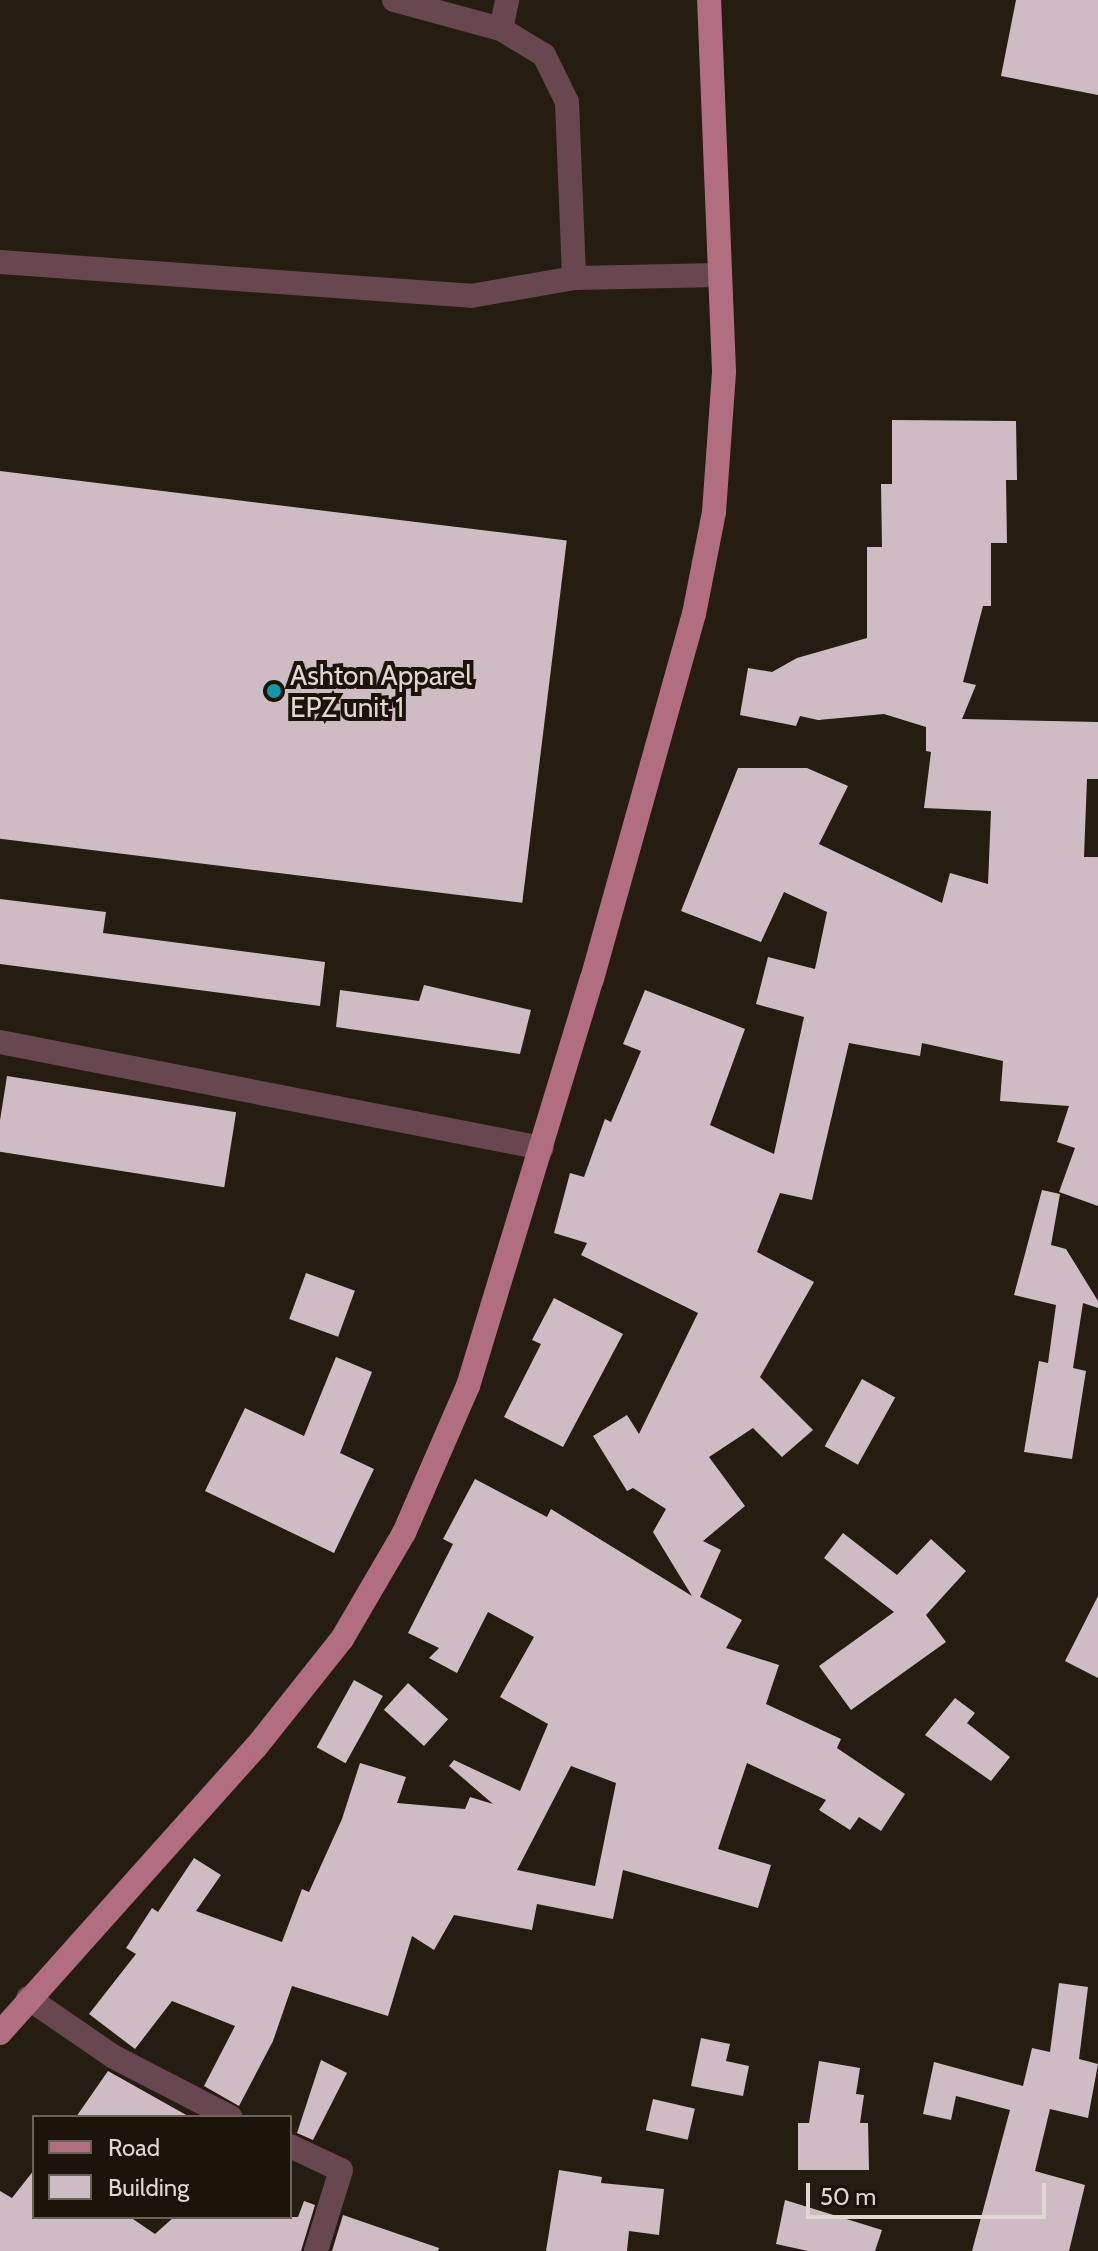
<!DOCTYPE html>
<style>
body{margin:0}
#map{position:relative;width:1098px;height:2251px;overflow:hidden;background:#261d11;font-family:Cabin,sans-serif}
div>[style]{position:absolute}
.building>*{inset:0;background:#cfbbc3;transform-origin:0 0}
.minor>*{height:24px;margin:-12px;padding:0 12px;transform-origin:12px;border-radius:12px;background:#684750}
.major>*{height:24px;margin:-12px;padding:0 12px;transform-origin:12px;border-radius:12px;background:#b16e81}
.dots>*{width:22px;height:22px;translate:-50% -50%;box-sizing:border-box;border:4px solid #1c1408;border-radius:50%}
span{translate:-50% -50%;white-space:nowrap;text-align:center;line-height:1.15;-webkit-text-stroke:8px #1c1408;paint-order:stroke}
.poi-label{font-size:28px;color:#ded8d0}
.left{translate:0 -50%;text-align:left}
.legend{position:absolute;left:32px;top:2115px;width:260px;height:104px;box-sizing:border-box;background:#1c1408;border:2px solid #6a6258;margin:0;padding:10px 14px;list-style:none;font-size:24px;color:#ded8d0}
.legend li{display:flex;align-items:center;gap:16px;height:40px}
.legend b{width:40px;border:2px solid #6a6258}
.scale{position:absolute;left:806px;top:2183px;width:240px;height:36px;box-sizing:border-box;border:4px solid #ded8d0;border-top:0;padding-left:10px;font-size:24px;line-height:28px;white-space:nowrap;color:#ded8d0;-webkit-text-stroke:6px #1c1408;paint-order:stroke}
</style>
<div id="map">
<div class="building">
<div style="clip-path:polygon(1016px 0,1098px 0,1098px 95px,1001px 76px)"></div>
<div style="clip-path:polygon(evenodd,892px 420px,1016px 421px,1017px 480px,1006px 480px,1007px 543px,991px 543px,991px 606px,983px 606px,963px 682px,976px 685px,962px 719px,1098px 722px,1098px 779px,1087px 779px,1084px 857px,1098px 857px,1098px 1206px,1059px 1192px,1075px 1148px,1057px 1142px,1069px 1106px,1000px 1101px,1003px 1061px,922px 1043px,920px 1056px,849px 1043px,812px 1200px,780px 1193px,757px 1252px,814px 1282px,760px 1377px,813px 1430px,782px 1457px,753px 1428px,709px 1457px,745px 1506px,703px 1541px,721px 1550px,700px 1597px,742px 1620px,726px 1648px,779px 1665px,766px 1704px,841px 1739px,837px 1748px,905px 1794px,881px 1831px,859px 1817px,850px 1830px,819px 1810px,826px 1800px,747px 1763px,718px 1849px,771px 1865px,758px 1908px,623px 1870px,613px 1919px,537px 1904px,532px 1930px,454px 1915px,434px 1950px,412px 1936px,388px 2016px,292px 1986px,273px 2041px,239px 2106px,204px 2086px,235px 2026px,172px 2001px,135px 2049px,89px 2014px,136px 1954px,126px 1948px,152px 1908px,158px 1912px,194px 1858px,221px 1875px,196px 1911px,282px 1942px,302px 1889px,309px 1892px,342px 1819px,360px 1763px,406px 1777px,397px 1803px,465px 1809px,470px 1797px,493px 1804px,449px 1766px,454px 1760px,520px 1791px,548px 1724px,500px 1697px,534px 1637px,488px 1612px,457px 1673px,429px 1658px,439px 1648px,408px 1633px,453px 1544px,443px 1539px,475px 1479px,547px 1517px,551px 1509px,692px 1596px,653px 1532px,666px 1509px,633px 1488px,627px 1491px,593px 1436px,627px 1415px,639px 1434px,698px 1313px,581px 1255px,587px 1243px,554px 1233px,570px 1173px,584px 1177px,605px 1119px,611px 1122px,641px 1051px,623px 1044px,645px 990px,745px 1029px,710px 1125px,774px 1154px,804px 1017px,756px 1004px,768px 957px,815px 969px,827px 912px,784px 892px,761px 942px,681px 911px,738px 768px,807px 768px,848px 786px,819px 844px,942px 903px,950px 873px,988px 884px,991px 811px,924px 808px,931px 752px,926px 751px,926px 727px,884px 714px,818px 720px,800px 716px,796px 726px,740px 715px,748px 668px,772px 672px,797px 658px,867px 638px,867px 547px,882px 547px,881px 484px,892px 484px,892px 420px,571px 1766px,616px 1783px,595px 1886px,517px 1870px,571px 1766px)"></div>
<div style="left:0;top:471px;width:571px;height:365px;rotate:7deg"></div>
<div style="clip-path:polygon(0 899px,106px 912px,103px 933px,325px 962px,320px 1006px,0 964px)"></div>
<div style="clip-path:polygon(424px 985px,531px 1010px,520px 1054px,336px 1027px,340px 990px,419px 1001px)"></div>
<div style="left:7px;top:1076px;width:232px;height:76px;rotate:9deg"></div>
<div style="clip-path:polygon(1042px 1190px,1060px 1194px,1051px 1245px,1066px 1249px,1098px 1301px,1098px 1308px,1083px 1303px,1073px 1368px,1086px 1371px,1072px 1459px,1024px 1452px,1039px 1361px,1048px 1363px,1056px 1305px,1014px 1295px)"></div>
<div style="left:306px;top:1273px;width:52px;height:49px;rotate:20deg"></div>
<div style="clip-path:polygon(554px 1298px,623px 1334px,563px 1447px,504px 1417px,541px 1344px,532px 1340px)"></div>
<div style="clip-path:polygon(336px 1357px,372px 1372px,340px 1453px,374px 1469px,334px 1553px,205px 1491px,245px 1408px,304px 1436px)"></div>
<div style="left:862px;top:1379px;width:38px;height:77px;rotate:29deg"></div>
<div style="clip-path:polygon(843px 1533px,897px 1575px,931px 1539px,966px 1571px,926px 1615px,946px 1642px,851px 1710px,819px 1666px,894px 1612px,824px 1558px)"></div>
<div style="clip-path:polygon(1098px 1596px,1098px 1678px,1065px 1661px)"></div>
<div style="left:354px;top:1680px;width:33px;height:77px;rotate:29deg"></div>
<div style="left:408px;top:1683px;width:54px;height:36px;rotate:42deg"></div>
<div style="clip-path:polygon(955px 1698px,975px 1713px,967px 1723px,1010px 1757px,991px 1781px,925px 1735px)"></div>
<div style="clip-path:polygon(1059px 1983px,1088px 1987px,1079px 2059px,1098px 2064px,1088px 2118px,1050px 2109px,1035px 2171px,1085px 2185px,1069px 2251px,972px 2251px,1010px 2110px,956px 2096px,951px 2120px,923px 2114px,934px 2062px,1023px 2086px,1032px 2048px,1050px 2052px)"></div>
<div style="clip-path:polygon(701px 2038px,730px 2044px,726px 2061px,749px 2066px,743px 2096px,691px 2086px)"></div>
<div style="clip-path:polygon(321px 2060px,347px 2073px,313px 2140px,297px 2133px)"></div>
<div style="clip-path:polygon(819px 2061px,860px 2068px,856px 2094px,864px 2095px,860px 2123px,868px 2123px,869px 2170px,798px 2170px,798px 2123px,809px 2123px)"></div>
<div style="clip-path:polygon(108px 2071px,188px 2116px,197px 2117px,76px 2117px)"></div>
<div style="left:653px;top:2099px;width:43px;height:32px;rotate:13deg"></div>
<div style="clip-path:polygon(34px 2170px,34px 2217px,130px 2217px,155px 2234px,174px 2217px,298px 2217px,304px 2201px,315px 2205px,301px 2251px,0 2251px,0 2191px,12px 2198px)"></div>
<div style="clip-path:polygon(559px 2170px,602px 2177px,601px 2183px,664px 2189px,659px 2235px,629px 2231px,627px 2251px,546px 2251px)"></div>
<div style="clip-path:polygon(785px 2200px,882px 2230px,875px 2251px,808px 2251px,776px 2244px)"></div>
<div style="clip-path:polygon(343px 2215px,439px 2248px,438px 2251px,332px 2251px)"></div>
</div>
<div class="minor">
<div style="left:394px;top:0;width:111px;rotate:15.2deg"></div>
<div style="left:501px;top:29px;width:50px;rotate:31.2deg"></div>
<div style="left:544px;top:55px;width:52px;rotate:63.9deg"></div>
<div style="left:567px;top:102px;width:176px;rotate:87.7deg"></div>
<div style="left:501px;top:29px;width:30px;rotate:-78deg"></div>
<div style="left:0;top:262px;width:472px;rotate:4.1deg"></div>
<div style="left:471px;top:296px;width:105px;rotate:-9.9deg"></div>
<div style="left:574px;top:278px;width:146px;rotate:-1.2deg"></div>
<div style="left:0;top:1042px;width:552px;rotate:11.07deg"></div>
<div style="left:28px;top:1998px;width:104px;rotate:34.5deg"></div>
<div style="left:114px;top:2057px;width:131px;rotate:27.3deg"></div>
<div style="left:290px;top:2146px;width:56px;rotate:25.2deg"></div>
<div style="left:341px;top:2170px;width:85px;rotate:107.2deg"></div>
</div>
<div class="major">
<div style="left:0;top:2033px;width:384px;rotate:-48.2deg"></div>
<div style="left:256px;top:1747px;width:138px;rotate:-51.5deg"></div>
<div style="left:342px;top:1639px;width:123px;rotate:-59.7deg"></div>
<div style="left:404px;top:1533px;width:160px;rotate:-66.5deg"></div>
<div style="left:468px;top:1386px;width:425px;rotate:-73.1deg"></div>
<div style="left:592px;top:979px;width:379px;rotate:-74.4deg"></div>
<div style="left:694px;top:614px;width:104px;rotate:-78.9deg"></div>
<div style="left:714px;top:512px;width:141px;rotate:-85.9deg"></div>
<div style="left:724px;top:371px;width:371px;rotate:-92.3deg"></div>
</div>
<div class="dots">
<div style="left:274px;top:691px;background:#0f9aa8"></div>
</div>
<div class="poi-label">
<span class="left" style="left:290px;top:691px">Ashton Apparel<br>EPZ unit 1</span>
</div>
<ul class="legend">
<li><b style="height:10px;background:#b16e81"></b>Road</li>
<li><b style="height:22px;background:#cfbbc3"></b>Building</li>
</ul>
<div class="scale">50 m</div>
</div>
